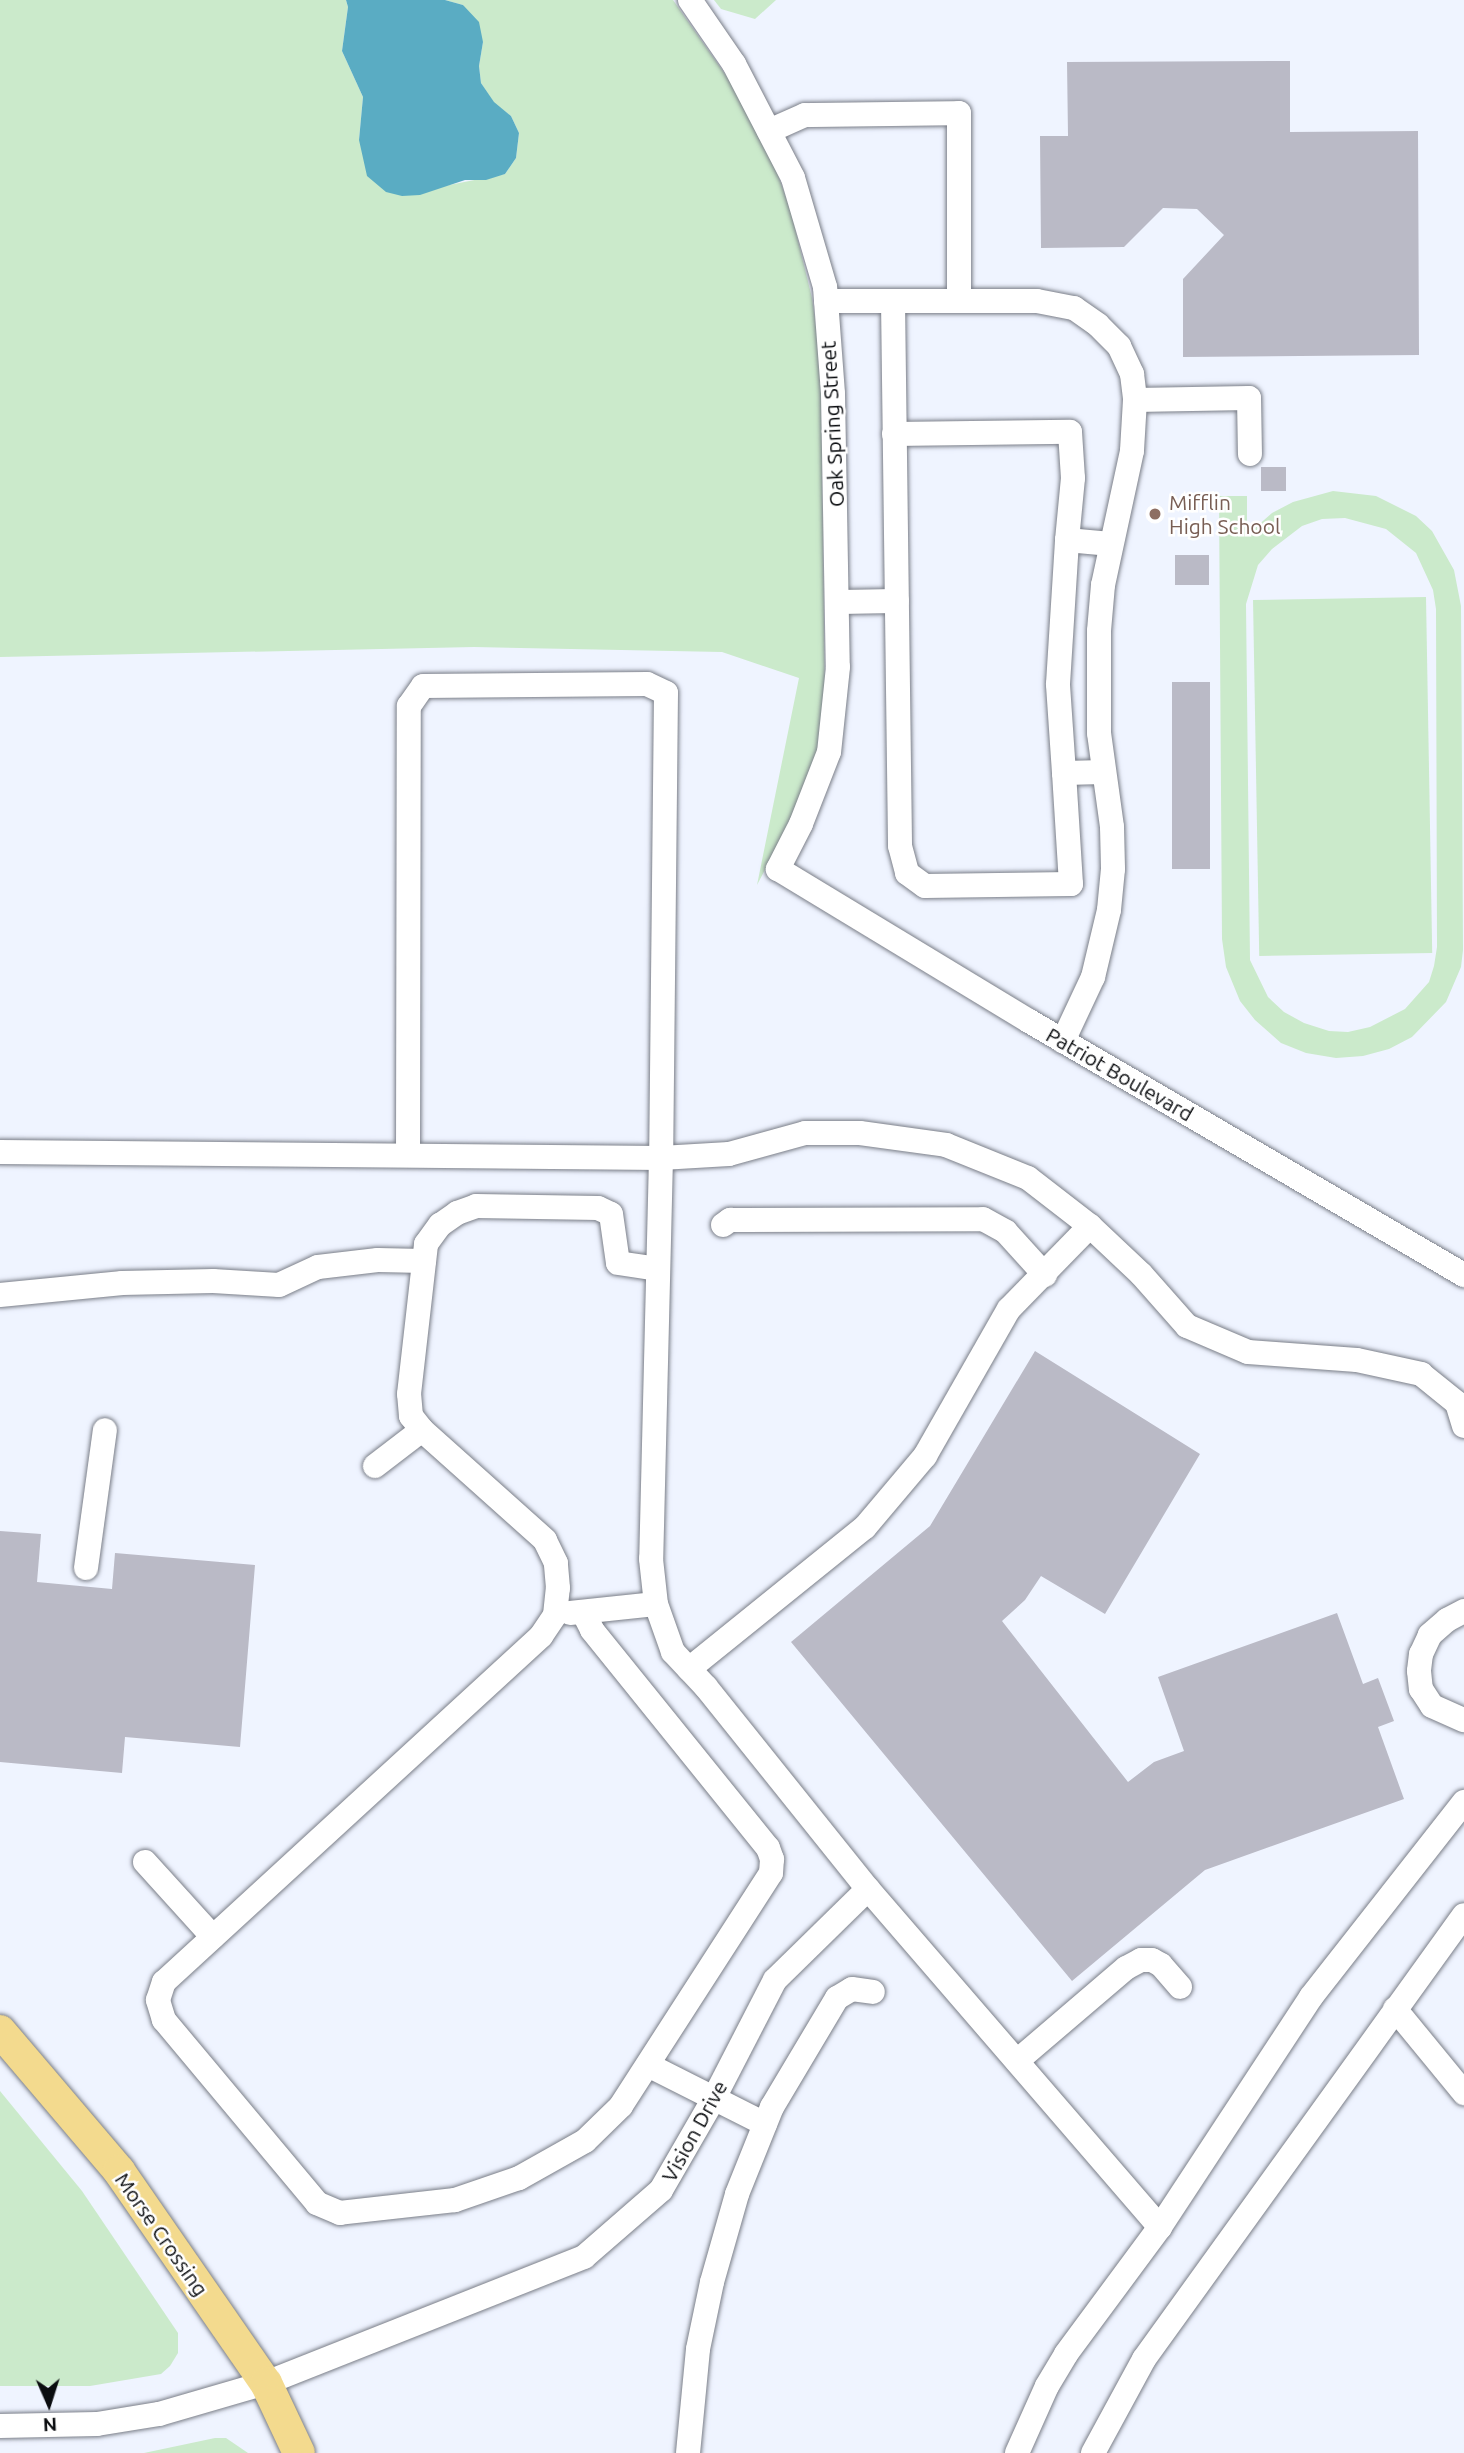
<!DOCTYPE html>
<style>
body{margin:0}
#map{position:relative;width:1464px;height:2453px;overflow:hidden;background:#eff4ff;font-family:Ubuntu,sans-serif}
div>[style]{position:absolute}
.green>*{inset:0;background:#cbeacb;transform-origin:0 0}
.water>*{inset:0;background:#5aacc3}
.building>*{inset:0;background:#babac6;transform-origin:0 0}
.roads{filter:drop-shadow(0 0 2px #7a7e88) drop-shadow(0 0 2px #7a7e88)}
.minor>*{height:24px;margin:-12px;padding:0 12px;transform-origin:12px;border-radius:12px;background:#fff}
.major>*{height:32px;margin:-16px;padding:0 16px;transform-origin:16px;border-radius:16px;background:#f3da8e}
.dots>*{width:19px;height:19px;translate:-50% -50%;box-sizing:border-box;border:4px solid #fff;border-radius:50%}
span{translate:-50% -50%;white-space:nowrap;text-align:center;line-height:1.15;-webkit-text-stroke:5px #fff;paint-order:stroke}
.street-label{font-size:21px;color:#0b0d10}
.education-label{font-size:21px;color:#785e54}
.left{translate:0 -50%;text-align:left}
.north{position:absolute;left:14px;top:2369px;width:70px;height:70px;-webkit-text-stroke:5px #fff;paint-order:stroke;rotate:177deg;font-size:19px;font-weight:700;line-height:28px;text-align:center;color:#0b0d10}
.north::after{content:'';display:block;margin:auto;width:24px;height:32px;background:#0b0d10;clip-path:polygon(50% 0,100% 100%,50% 72%,0 100%)}
</style>
<div id="map">
<div class="green">
<div style="clip-path:polygon(0 0,346px 0,348px 7px,342px 51px,363px 97px,359px 140px,444px 186px,505px 174px,516px 158px,519px 133px,511px 116px,494px 103px,481px 83px,479px 66px,483px 42px,463px 5px,445px 0,673px 0,746px 104px,771px 155px,791px 212px,812px 298px,821px 363px,825px 707px,817px 760px,800px 803px,757px 885px,799px 678px,722px 652px,474px 647px,0 657px)"></div>
<div style="clip-path:polygon(714px 0,776px 0,755px 19px,721px 9px)"></div>
<div style="clip-path:polygon(evenodd,1333px 491px,1376px 496px,1416px 516px,1432px 531px,1454px 570px,1461px 606px,1463px 950px,1461px 967px,1446px 1002px,1412px 1037px,1389px 1049px,1363px 1056px,1336px 1058px,1306px 1053px,1281px 1043px,1255px 1020px,1240px 1001px,1226px 967px,1222px 939px,1219px 496px,1247px 496px,1247px 535px,1272px 513px,1293px 502px,1333px 491px,1345px 518px,1386px 529px,1416px 553px,1433px 590px,1436px 609px,1437px 947px,1434px 966px,1429px 982px,1405px 1009px,1370px 1027px,1348px 1032px,1329px 1031px,1304px 1023px,1284px 1012px,1268px 997px,1250px 960px,1246px 604px,1258px 565px,1272px 549px,1302px 526px,1322px 519px,1345px 518px)"></div>
<div style="left:1426px;top:597px;width:356px;height:173px;rotate:89deg"></div>
<div style="clip-path:polygon(0 2091px,82px 2191px,178px 2333px,178px 2353px,170px 2366px,161px 2374px,90px 2386px,0 2386px)"></div>
<div style="clip-path:polygon(215px 2438px,226px 2438px,248px 2453px,144px 2453px)"></div>
</div>
<div class="water">
<div style="clip-path:polygon(346px 0,445px 0,463px 5px,479px 22px,483px 42px,479px 66px,481px 83px,494px 102px,511px 116px,519px 133px,516px 158px,505px 174px,486px 180px,465px 180px,420px 195px,402px 196px,386px 192px,367px 176px,359px 140px,363px 97px,342px 51px,348px 7px)"></div>
</div>
<div class="building">
<div style="clip-path:polygon(1290px 61px,1290px 132px,1418px 131px,1419px 355px,1183px 357px,1183px 279px,1224px 235px,1197px 209px,1163px 208px,1124px 247px,1041px 248px,1040px 136px,1068px 136px,1067px 62px)"></div>
<div style="left:1286px;top:467px;width:24px;height:25px;rotate:90deg"></div>
<div style="left:1175px;top:555px;width:34px;height:30px"></div>
<div style="left:1172px;top:682px;width:38px;height:187px"></div>
<div style="clip-path:polygon(1035px 1351px,1200px 1454px,1105px 1614px,1041px 1576px,1025px 1600px,1002px 1621px,1128px 1782px,1154px 1762px,1184px 1751px,1158px 1677px,1337px 1613px,1363px 1684px,1378px 1678px,1394px 1721px,1378px 1727px,1404px 1799px,1205px 1870px,1072px 1981px,791px 1642px,930px 1526px)"></div>
<div style="clip-path:polygon(0 1531px,41px 1534px,37px 1582px,112px 1589px,115px 1553px,255px 1565px,240px 1747px,125px 1737px,122px 1773px,0 1762px)"></div>
</div>
<div class="roads">
<div class="minor">
<div style="left:690px;top:0;width:78px;rotate:55.5deg"></div>
<div style="left:734px;top:64px;width:128px;rotate:62.6deg"></div>
<div style="left:793px;top:178px;width:114px;rotate:73.6deg"></div>
<div style="left:825px;top:287px;width:107px;rotate:85.7deg"></div>
<div style="left:833px;top:394px;width:273px;rotate:89deg"></div>
<div style="left:838px;top:667px;width:85px;rotate:96deg"></div>
<div style="left:829px;top:752px;width:77px;rotate:111.3deg"></div>
<div style="left:801px;top:824px;width:51px;rotate:117.1deg"></div>
<div style="left:778px;top:869px;width:293px;rotate:31.2deg"></div>
<div style="left:1029px;top:1021px;width:504px;rotate:30.28deg"></div>
<div style="left:769px;top:131px;width:39px;rotate:-24deg"></div>
<div style="left:805px;top:115px;width:154px;rotate:-0.7deg"></div>
<div style="left:959px;top:113px;width:187px;rotate:90deg"></div>
<div style="left:826px;top:301px;width:211px"></div>
<div style="left:1037px;top:301px;width:38px;rotate:11deg"></div>
<div style="left:1074px;top:308px;width:29px;rotate:35deg"></div>
<div style="left:1098px;top:325px;width:30px;rotate:45deg"></div>
<div style="left:1119px;top:346px;width:31px;rotate:65deg"></div>
<div style="left:1132px;top:374px;width:26px;rotate:83deg"></div>
<div style="left:1135px;top:400px;width:51px;rotate:93.4deg"></div>
<div style="left:1132px;top:451px;width:137px;rotate:102.2deg"></div>
<div style="left:1103px;top:585px;width:46px;rotate:95deg"></div>
<div style="left:1099px;top:631px;width:102px;rotate:90deg"></div>
<div style="left:1099px;top:733px;width:95px;rotate:82.1deg"></div>
<div style="left:1112px;top:827px;width:42px;rotate:88.6deg"></div>
<div style="left:1113px;top:869px;width:41px;rotate:95.6deg"></div>
<div style="left:1109px;top:910px;width:69px;rotate:103.4deg"></div>
<div style="left:1093px;top:977px;width:71px;rotate:115.1deg"></div>
<div style="left:893px;top:301px;width:545px;rotate:89.26deg"></div>
<div style="left:900px;top:846px;width:28px;rotate:75deg"></div>
<div style="left:907px;top:873px;width:22px;rotate:36deg"></div>
<div style="left:925px;top:886px;width:146px;rotate:-0.8deg"></div>
<div style="left:1071px;top:884px;width:111px;rotate:-93.6deg"></div>
<div style="left:1064px;top:773px;width:40px;rotate:-1.4deg"></div>
<div style="left:1135px;top:400px;width:114px;rotate:-1deg"></div>
<div style="left:1249px;top:398px;width:56px;rotate:89deg"></div>
<div style="left:894px;top:434px;width:176px;rotate:-0.7deg"></div>
<div style="left:1070px;top:432px;width:46px;rotate:86.3deg"></div>
<div style="left:1073px;top:478px;width:62px;rotate:95.5deg"></div>
<div style="left:838px;top:602px;width:59px;rotate:-1deg"></div>
<div style="left:1064px;top:773px;width:89px;rotate:-93.9deg"></div>
<div style="left:1058px;top:684px;width:144px;rotate:-86.4deg"></div>
<div style="left:1067px;top:540px;width:44px;rotate:5.2deg"></div>
<div style="left:0;top:1152px;width:661px;rotate:0.52deg"></div>
<div style="left:661px;top:1158px;width:68px;rotate:-3.4deg"></div>
<div style="left:729px;top:1154px;width:79px;rotate:-15.4deg"></div>
<div style="left:805px;top:1133px;width:55px"></div>
<div style="left:860px;top:1133px;width:87px;rotate:7.9deg"></div>
<div style="left:946px;top:1145px;width:88px;rotate:21.9deg"></div>
<div style="left:1028px;top:1178px;width:78px;rotate:37.7deg"></div>
<div style="left:1090px;top:1226px;width:70px;rotate:43.3deg"></div>
<div style="left:1141px;top:1274px;width:69px;rotate:48.5deg"></div>
<div style="left:1187px;top:1326px;width:66px;rotate:23.1deg"></div>
<div style="left:1248px;top:1352px;width:109px;rotate:4.2deg"></div>
<div style="left:1357px;top:1360px;width:66px;rotate:12.3deg"></div>
<div style="left:1421px;top:1374px;width:46px;rotate:38.9deg"></div>
<div style="left:1457px;top:1403px;width:24px;rotate:73deg"></div>
<div style="left:408px;top:1155px;width:449px;rotate:-89.9deg"></div>
<div style="left:409px;top:706px;width:24px;rotate:-55deg"></div>
<div style="left:423px;top:686px;width:224px;rotate:-0.5deg"></div>
<div style="left:647px;top:684px;width:21px;rotate:25deg"></div>
<div style="left:666px;top:693px;width:465px;rotate:90.6deg"></div>
<div style="left:661px;top:1158px;width:401px;rotate:91.4deg"></div>
<div style="left:651px;top:1559px;width:45px;rotate:83.7deg"></div>
<div style="left:656px;top:1604px;width:51px;rotate:70.5deg"></div>
<div style="left:673px;top:1652px;width:48px;rotate:46.7deg"></div>
<div style="left:706px;top:1687px;width:259px;rotate:51.3deg"></div>
<div style="left:868px;top:1889px;width:447px;rotate:49.2deg"></div>
<div style="left:723px;top:1225px;width:9px;rotate:-36deg"></div>
<div style="left:730px;top:1220px;width:14px"></div>
<div style="left:744px;top:1220px;width:239px;rotate:-0.2deg"></div>
<div style="left:983px;top:1219px;width:26px;rotate:29deg"></div>
<div style="left:1006px;top:1232px;width:58px;rotate:47.8deg"></div>
<div style="left:0;top:1295px;width:123px;rotate:-5.6deg"></div>
<div style="left:122px;top:1283px;width:91px;rotate:-1.3deg"></div>
<div style="left:213px;top:1281px;width:66px;rotate:3.5deg"></div>
<div style="left:279px;top:1285px;width:43px;rotate:-24.8deg"></div>
<div style="left:318px;top:1267px;width:60px;rotate:-6.7deg"></div>
<div style="left:378px;top:1260px;width:46px;rotate:1.2deg"></div>
<div style="left:375px;top:1466px;width:59px;rotate:-37.5deg"></div>
<div style="left:86px;top:1568px;width:139px;rotate:-82.2deg"></div>
<div style="left:1464px;top:1611px;width:19px;rotate:152deg"></div>
<div style="left:1447px;top:1620px;width:23px;rotate:139deg"></div>
<div style="left:1430px;top:1635px;width:21px;rotate:115deg"></div>
<div style="left:1421px;top:1654px;width:17px;rotate:97deg"></div>
<div style="left:1419px;top:1671px;width:18px;rotate:84deg"></div>
<div style="left:1421px;top:1689px;width:20px;rotate:57deg"></div>
<div style="left:1432px;top:1706px;width:35px;rotate:24deg"></div>
<div style="left:583px;top:1612px;width:20px;rotate:63deg"></div>
<div style="left:592px;top:1630px;width:280px;rotate:51.1deg"></div>
<div style="left:768px;top:1848px;width:12px;rotate:70deg"></div>
<div style="left:772px;top:1859px;width:14px;rotate:94deg"></div>
<div style="left:771px;top:1873px;width:277px;rotate:122.8deg"></div>
<div style="left:621px;top:2106px;width:50px;rotate:135.8deg"></div>
<div style="left:585px;top:2141px;width:76px;rotate:150.7deg"></div>
<div style="left:519px;top:2178px;width:68px;rotate:161deg"></div>
<div style="left:455px;top:2200px;width:116px;rotate:173.6deg"></div>
<div style="left:340px;top:2213px;width:25px;rotate:-157deg"></div>
<div style="left:317px;top:2203px;width:239px;rotate:-129.9deg"></div>
<div style="left:164px;top:2020px;width:21px;rotate:-107deg"></div>
<div style="left:158px;top:2000px;width:19px;rotate:-72deg"></div>
<div style="left:164px;top:1982px;width:512px;rotate:-42.54deg"></div>
<div style="left:541px;top:1636px;width:25px;rotate:-56deg"></div>
<div style="left:555px;top:1615px;width:27px;rotate:-84deg"></div>
<div style="left:558px;top:1588px;width:25px;rotate:-95deg"></div>
<div style="left:556px;top:1563px;width:25px;rotate:-116deg"></div>
<div style="left:545px;top:1540px;width:165px;rotate:-138.2deg"></div>
<div style="left:422px;top:1430px;width:18px;rotate:-128deg"></div>
<div style="left:411px;top:1416px;width:22px;rotate:-95deg"></div>
<div style="left:409px;top:1394px;width:151px;rotate:-83.5deg"></div>
<div style="left:426px;top:1244px;width:24px;rotate:-54deg"></div>
<div style="left:440px;top:1225px;width:21px;rotate:-35deg"></div>
<div style="left:457px;top:1213px;width:20px;rotate:-20deg"></div>
<div style="left:476px;top:1206px;width:122px;rotate:0.9deg"></div>
<div style="left:598px;top:1208px;width:14px;rotate:25deg"></div>
<div style="left:611px;top:1214px;width:49px;rotate:81.9deg"></div>
<div style="left:618px;top:1263px;width:40px;rotate:8.5deg"></div>
<div style="left:570px;top:1613px;width:86px;rotate:-6deg"></div>
<div style="left:689px;top:1669px;width:226px;rotate:-38.9deg"></div>
<div style="left:865px;top:1527px;width:93px;rotate:-49.8deg"></div>
<div style="left:925px;top:1456px;width:169px;rotate:-60.3deg"></div>
<div style="left:1009px;top:1309px;width:116px;rotate:-45.7deg"></div>
<div style="left:145px;top:1862px;width:101px;rotate:47.8deg"></div>
<div style="left:1395px;top:2009px;width:109px;rotate:50.6deg"></div>
<div style="left:1017px;top:2061px;width:143px;rotate:-40.5deg"></div>
<div style="left:1126px;top:1968px;width:17px;rotate:-28deg"></div>
<div style="left:1141px;top:1960px;width:11px"></div>
<div style="left:1152px;top:1960px;width:10px;rotate:29deg"></div>
<div style="left:1161px;top:1965px;width:29px;rotate:49deg"></div>
<div style="left:648px;top:2065px;width:131px;rotate:26.8deg"></div>
<div style="left:0;top:2426px;width:97px;rotate:-1.2deg"></div>
<div style="left:97px;top:2424px;width:63px;rotate:-9.2deg"></div>
<div style="left:159px;top:2414px;width:111px;rotate:-16.2deg"></div>
<div style="left:266px;top:2383px;width:342px;rotate:-21.6deg"></div>
<div style="left:584px;top:2257px;width:102px;rotate:-41deg"></div>
<div style="left:661px;top:2190px;width:104px;rotate:-60deg"></div>
<div style="left:713px;top:2100px;width:135px;rotate:-62.7deg"></div>
<div style="left:775px;top:1980px;width:130px;rotate:-44.4deg"></div>
<div style="left:688px;top:2453px;width:104px;rotate:-84.5deg"></div>
<div style="left:698px;top:2349px;width:68px;rotate:-78.2deg"></div>
<div style="left:712px;top:2282px;width:91px;rotate:-74.1deg"></div>
<div style="left:737px;top:2194px;width:94px;rotate:-68.1deg"></div>
<div style="left:772px;top:2107px;width:127px;rotate:-59.2deg"></div>
<div style="left:837px;top:1998px;width:17px;rotate:-31deg"></div>
<div style="left:852px;top:1989px;width:21px;rotate:8deg"></div>
<div style="left:1017px;top:2453px;width:73px;rotate:-65.9deg"></div>
<div style="left:1047px;top:2386px;width:37px;rotate:-59deg"></div>
<div style="left:1066px;top:2354px;width:158px;rotate:-53.5deg"></div>
<div style="left:1160px;top:2227px;width:275px;rotate:-56.7deg"></div>
<div style="left:1311px;top:1997px;width:248px;rotate:-51.9deg"></div>
<div style="left:1093px;top:2453px;width:107px;rotate:-61.5deg"></div>
<div style="left:1144px;top:2359px;width:547px;rotate:-54.22deg"></div>
</div>
<div class="major">
<div style="left:0;top:2031px;width:184px;rotate:49.6deg"></div>
<div style="left:119px;top:2171px;width:258px;rotate:55.3deg"></div>
<div style="left:266px;top:2383px;width:77px;rotate:64.8deg"></div>
</div>
</div>
<div class="dots">
<div style="left:1155px;top:514px;background:#8d6e63"></div>
</div>
<div class="street-label">
<span style="left:832px;top:424px;rotate:-93deg">Oak Spring Street</span>
<span style="left:1120px;top:1074px;rotate:30deg">Patriot Boulevard</span>
<span style="left:694px;top:2131px;rotate:-61deg">Vision Drive</span>
<span style="left:162px;top:2234px;rotate:55deg">Morse Crossing</span>
</div>
<div class="education-label">
<span class="left" style="left:1169px;top:514px">Mifflin<br>High School</span>
</div>
<div class="north">N</div>
</div>
